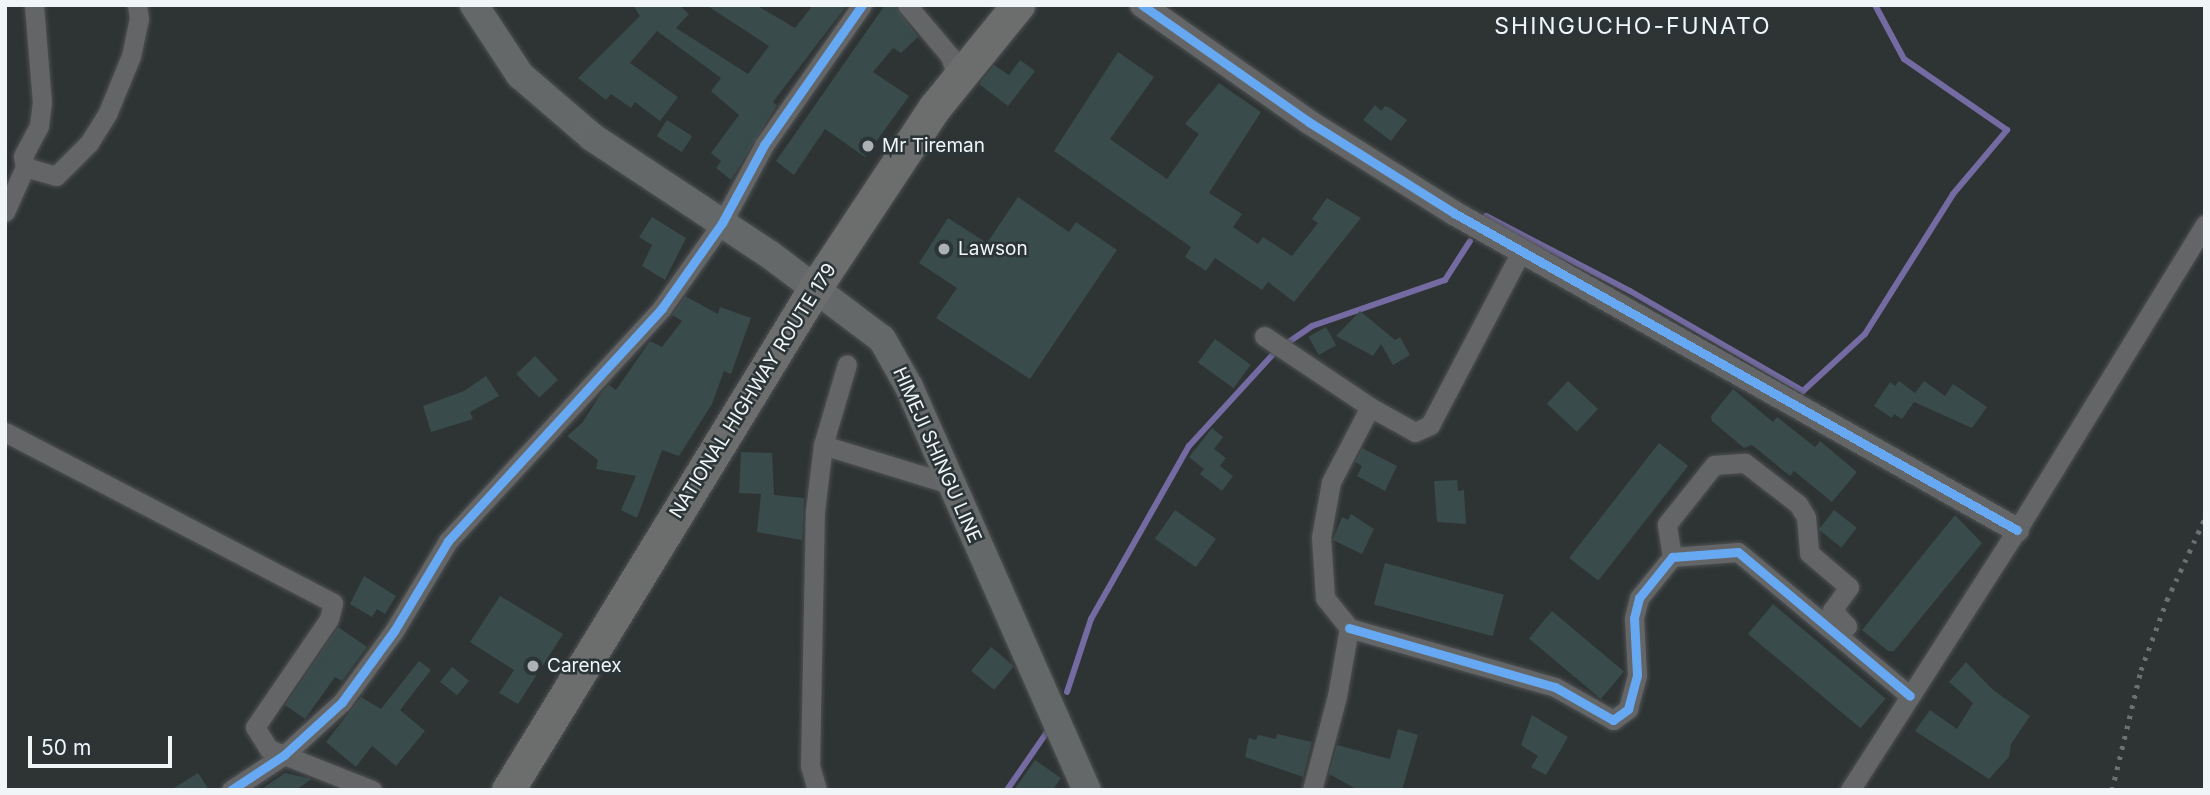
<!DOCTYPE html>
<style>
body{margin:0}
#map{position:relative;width:2210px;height:795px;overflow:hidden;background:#2e3334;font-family:Inter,sans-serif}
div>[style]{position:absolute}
.stream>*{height:6px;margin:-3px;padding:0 3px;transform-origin:3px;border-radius:3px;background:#746ba3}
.building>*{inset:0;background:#394b4b;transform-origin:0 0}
.roads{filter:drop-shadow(0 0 2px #4e5152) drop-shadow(0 0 2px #4e5152)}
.minor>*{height:19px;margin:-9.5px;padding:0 9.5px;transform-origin:9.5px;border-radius:9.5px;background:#646566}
.tertiary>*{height:24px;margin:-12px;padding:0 12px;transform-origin:12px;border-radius:12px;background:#646566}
.secondary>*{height:28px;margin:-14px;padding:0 14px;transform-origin:14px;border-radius:14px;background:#656869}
.trunk>*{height:33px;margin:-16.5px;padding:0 16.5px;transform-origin:16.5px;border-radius:16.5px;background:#6c6e6e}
.rail>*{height:5px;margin-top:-2.5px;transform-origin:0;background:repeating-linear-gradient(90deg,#6e6f70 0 3.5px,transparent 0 10.5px)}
.cycleway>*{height:9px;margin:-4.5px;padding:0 4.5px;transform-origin:4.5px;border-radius:4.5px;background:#66a8f1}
.dots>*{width:19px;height:19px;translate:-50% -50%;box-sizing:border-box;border:4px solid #2b3437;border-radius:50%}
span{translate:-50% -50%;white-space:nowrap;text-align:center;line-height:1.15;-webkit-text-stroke:5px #2b3437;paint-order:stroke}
.poi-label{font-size:19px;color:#f0f5f7}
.left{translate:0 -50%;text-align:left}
.street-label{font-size:19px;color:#f0f5f7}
.quarter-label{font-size:23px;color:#f0f5f7;letter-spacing:2px}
.frame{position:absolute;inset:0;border:7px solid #f0f5f7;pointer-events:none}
.scale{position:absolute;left:28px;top:736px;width:144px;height:32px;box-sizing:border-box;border:4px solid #f0f5f7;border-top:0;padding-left:9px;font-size:21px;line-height:24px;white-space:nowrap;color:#f0f5f7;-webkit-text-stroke:5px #2b3437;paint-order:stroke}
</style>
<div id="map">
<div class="stream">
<div style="left:1486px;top:216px;width:162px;rotate:27.5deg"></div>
<div style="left:1630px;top:291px;width:200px;rotate:30deg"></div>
<div style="left:1803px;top:391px;width:84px;rotate:-42.6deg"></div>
<div style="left:1865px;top:334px;width:165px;rotate:-57.8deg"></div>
<div style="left:1953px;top:194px;width:84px;rotate:-49.8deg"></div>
<div style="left:2007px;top:130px;width:125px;rotate:-145.4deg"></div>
<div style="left:1904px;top:59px;width:61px;rotate:-118.2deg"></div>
<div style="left:1067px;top:692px;width:77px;rotate:-71.8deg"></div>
<div style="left:1091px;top:619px;width:199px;rotate:-60.5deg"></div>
<div style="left:1189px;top:446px;width:130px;rotate:-47.5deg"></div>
<div style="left:1277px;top:350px;width:42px;rotate:-34.4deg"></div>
<div style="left:1312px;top:326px;width:141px;rotate:-19.1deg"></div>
<div style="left:1445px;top:280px;width:46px;rotate:-57.3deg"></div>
<div style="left:1007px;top:790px;width:70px;rotate:-55.4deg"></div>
</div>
<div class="building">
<div style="clip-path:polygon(633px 5px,679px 5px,689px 14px,676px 28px,748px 74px,769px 46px,706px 5px,756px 5px,795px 28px,813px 5px,847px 5px,773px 102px,777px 105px,731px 180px,716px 168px,721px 161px,711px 153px,739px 115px,711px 91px,721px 78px,657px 31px,630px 63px,678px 97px,660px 121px,635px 102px,631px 108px,611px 94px,606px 100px,578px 78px,640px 16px)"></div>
<div style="clip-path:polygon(885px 5px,895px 5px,918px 37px,901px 53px,893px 48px,873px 72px,909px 96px,865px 157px,825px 129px,794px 175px,776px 161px)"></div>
<div style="clip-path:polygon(1118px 52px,1154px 77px,1110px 139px,1167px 179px,1199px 134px,1185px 124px,1219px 83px,1261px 112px,1209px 193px,1242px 214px,1233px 227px,1258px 244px,1263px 237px,1292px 256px,1318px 223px,1312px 219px,1327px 198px,1361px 218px,1294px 302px,1268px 282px,1262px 290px,1215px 258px,1206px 271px,1185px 257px,1191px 247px,1054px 151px)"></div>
<div style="clip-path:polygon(1020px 60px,1035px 71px,1008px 106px,979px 84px,994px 65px,1009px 75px)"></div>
<div style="clip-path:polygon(1375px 105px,1381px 111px,1385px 106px,1390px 108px,1407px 120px,1391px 141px,1363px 120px)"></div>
<div style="left:667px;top:120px;width:30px;height:19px;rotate:33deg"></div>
<div style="clip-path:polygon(1018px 197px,1069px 232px,1076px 222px,1117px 250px,1030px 379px,936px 318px,957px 288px,919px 263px,948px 218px,987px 243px)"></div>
<div style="clip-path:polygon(652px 217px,686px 238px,665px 280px,642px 266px,652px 245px,639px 237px)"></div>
<div style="clip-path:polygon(685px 296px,718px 314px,720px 307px,751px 318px,731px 374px,724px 371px,712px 404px,679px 456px,662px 450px,637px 518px,621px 510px,636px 476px,596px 469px,598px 460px,567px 436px,582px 423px,602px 392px,609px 385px,616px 390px,650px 341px,662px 347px,682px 321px,672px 315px)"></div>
<div style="clip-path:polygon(1360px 311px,1395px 340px,1400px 337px,1410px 355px,1393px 365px,1381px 344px,1373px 356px,1336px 336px)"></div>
<div style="left:1326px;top:327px;width:21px;height:20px;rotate:61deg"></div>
<div style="left:1215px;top:339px;width:44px;height:29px;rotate:36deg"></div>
<div style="left:535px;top:356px;width:33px;height:26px;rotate:46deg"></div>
<div style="clip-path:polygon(486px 376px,499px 396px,470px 412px,473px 419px,431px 432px,423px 406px,464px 391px)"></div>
<div style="left:1568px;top:381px;width:41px;height:31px;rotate:43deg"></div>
<div style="clip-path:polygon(1899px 381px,1915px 393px,1924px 381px,1945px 396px,1953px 384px,1987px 407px,1972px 428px,1914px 402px,1902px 419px,1894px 414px,1892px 418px,1874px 406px,1890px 382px,1895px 386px)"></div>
<div style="clip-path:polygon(1733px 389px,1773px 422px,1777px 417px,1815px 447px,1820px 441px,1857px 472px,1832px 502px,1794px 471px,1790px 476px,1752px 445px,1744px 448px,1712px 421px,1711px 416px)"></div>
<div style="clip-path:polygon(1212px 428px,1223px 437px,1214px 449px,1226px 458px,1220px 466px,1233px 476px,1222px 491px,1200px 474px,1204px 469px,1189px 457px)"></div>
<div style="left:1659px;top:443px;width:37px;height:146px;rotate:38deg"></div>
<div style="clip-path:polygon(1362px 448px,1397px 466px,1385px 491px,1357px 476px,1362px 466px,1355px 462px)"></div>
<div style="clip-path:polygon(741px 452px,772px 453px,774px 495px,804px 498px,802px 540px,757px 532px,761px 494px,739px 493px)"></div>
<div style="clip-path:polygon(1457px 480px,1458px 491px,1464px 490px,1466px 524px,1437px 522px,1434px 481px)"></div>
<div style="left:1175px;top:510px;width:50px;height:35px;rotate:35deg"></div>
<div style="left:1834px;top:510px;width:29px;height:25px;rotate:38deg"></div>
<div style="clip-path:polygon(1351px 514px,1374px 529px,1362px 554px,1333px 540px,1342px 517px,1348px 520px)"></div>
<div style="clip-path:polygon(1955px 515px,1982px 543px,1894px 651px,1888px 651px,1862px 630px)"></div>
<div style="left:1385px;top:563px;width:123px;height:43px;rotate:15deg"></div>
<div style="clip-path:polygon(364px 576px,396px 596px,385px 614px,377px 609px,372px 617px,350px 604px)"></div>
<div style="clip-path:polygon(500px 596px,563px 634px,518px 704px,499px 693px,514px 670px,470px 642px)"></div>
<div style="left:1773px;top:604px;width:147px;height:39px;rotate:40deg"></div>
<div style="left:1552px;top:611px;width:94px;height:36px;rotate:40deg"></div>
<div style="clip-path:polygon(338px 627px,367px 647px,342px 681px,335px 677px,305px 719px,285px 705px)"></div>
<div style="left:991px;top:647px;width:30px;height:31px;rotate:40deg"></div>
<div style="clip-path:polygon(419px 661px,431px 670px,400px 710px,425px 731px,396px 766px,372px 746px,356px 767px,326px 742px,361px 697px,381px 709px)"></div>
<div style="clip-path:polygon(1966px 662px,1993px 690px,2030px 716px,2011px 744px,2009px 757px,1989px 779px,1915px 731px,1930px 710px,1957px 729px,1973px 703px,1949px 682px)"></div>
<div style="left:452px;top:667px;width:22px;height:19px;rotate:39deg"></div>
<div style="clip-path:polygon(1532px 715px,1568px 737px,1546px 775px,1531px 767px,1538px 756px,1521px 745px)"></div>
<div style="clip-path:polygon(1398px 729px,1418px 735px,1402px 790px,1358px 790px,1329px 774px,1337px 745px,1390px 759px)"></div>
<div style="clip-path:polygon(1277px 734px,1312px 742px,1303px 777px,1245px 757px,1249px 738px,1256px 740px,1258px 735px,1276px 739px)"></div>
<div style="clip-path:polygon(1035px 760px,1061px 778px,1053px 790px,1014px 790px)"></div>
<div style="clip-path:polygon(198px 773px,209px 790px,171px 790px)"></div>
<div style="clip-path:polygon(285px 773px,312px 779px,296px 790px,260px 790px)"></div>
</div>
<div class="roads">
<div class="minor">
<div style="left:907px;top:5px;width:67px;rotate:49.9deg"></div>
<div style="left:950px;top:56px;width:22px;rotate:72deg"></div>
<div style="left:25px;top:167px;width:11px;rotate:-100deg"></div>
<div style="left:23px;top:156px;width:34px;rotate:-62deg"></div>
<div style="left:39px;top:126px;width:23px;rotate:-83deg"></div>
<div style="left:42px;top:103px;width:98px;rotate:-94.7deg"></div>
<div style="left:5px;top:212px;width:49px;rotate:-66deg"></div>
<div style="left:25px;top:167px;width:32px;rotate:16deg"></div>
<div style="left:56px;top:176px;width:47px;rotate:-45deg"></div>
<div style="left:89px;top:143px;width:36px;rotate:-58deg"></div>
<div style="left:108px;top:112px;width:61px;rotate:-67.7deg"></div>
<div style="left:131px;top:56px;width:38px;rotate:-78deg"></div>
<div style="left:139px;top:19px;width:14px;rotate:-98deg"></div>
<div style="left:1264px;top:336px;width:128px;rotate:33.8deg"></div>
<div style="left:1370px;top:407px;width:85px;rotate:117.5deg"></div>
<div style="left:1331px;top:482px;width:56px;rotate:100.3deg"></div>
<div style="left:1321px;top:537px;width:61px;rotate:86.2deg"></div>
<div style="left:1325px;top:598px;width:38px;rotate:51deg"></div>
<div style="left:1349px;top:628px;width:69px;rotate:100deg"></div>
<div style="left:1337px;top:696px;width:97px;rotate:104.9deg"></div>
<div style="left:1370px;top:407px;width:51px;rotate:29.1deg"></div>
<div style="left:1415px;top:432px;width:17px;rotate:-25deg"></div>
<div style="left:1430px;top:425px;width:198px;rotate:-62.3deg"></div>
<div style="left:5px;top:432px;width:370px;rotate:27.5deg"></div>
<div style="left:333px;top:603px;width:16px;rotate:104deg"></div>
<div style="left:329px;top:619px;width:131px;rotate:124.4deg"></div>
<div style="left:255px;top:727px;width:26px;rotate:58deg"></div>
<div style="left:269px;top:749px;width:111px;rotate:21.7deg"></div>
<div style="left:823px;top:445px;width:133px;rotate:17.1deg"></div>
<div style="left:1672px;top:557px;width:33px;rotate:-99deg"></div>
<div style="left:1667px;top:524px;width:75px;rotate:-51.5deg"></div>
<div style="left:1714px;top:465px;width:31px;rotate:-4deg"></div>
<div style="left:1745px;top:463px;width:67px;rotate:37.7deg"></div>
<div style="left:1798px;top:504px;width:15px;rotate:58deg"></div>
<div style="left:1806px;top:517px;width:36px;rotate:85deg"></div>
<div style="left:1809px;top:553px;width:52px;rotate:40.4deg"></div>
<div style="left:1849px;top:587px;width:29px;rotate:126deg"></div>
<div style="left:1832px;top:610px;width:22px;rotate:47deg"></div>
<div style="left:1847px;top:626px;width:13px;rotate:132deg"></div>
<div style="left:1349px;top:628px;width:214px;rotate:16deg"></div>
<div style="left:1555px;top:687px;width:67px;rotate:29.6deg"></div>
<div style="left:1613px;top:720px;width:19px;rotate:-36deg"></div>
<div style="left:1628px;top:709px;width:35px;rotate:-75deg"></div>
<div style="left:1637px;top:675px;width:57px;rotate:-93deg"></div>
<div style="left:1634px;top:618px;width:21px;rotate:-76deg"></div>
<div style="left:1639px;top:598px;width:53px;rotate:-51.2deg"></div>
<div style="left:1672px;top:557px;width:66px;rotate:-4.3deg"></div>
<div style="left:1738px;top:552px;width:224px;rotate:39.9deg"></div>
<div style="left:231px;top:790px;width:64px;rotate:-33.4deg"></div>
<div style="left:284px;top:755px;width:79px;rotate:-42.4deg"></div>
<div style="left:342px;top:702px;width:88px;rotate:-53.8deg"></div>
<div style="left:394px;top:631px;width:105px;rotate:-59deg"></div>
<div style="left:448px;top:541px;width:316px;rotate:-47.4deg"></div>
<div style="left:662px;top:308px;width:104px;rotate:-54.8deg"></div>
<div style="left:722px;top:223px;width:89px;rotate:-61.7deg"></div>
<div style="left:764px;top:145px;width:171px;rotate:-55deg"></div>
<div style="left:817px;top:790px;width:25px;rotate:-106deg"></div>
<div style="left:810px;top:766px;width:255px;rotate:-88.9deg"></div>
<div style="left:815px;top:511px;width:66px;rotate:-83.1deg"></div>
<div style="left:823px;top:445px;width:84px;rotate:-73.5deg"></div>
<div style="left:1850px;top:790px;width:309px;rotate:-57.3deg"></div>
<div style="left:2017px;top:530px;width:359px;rotate:-58.4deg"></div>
</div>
<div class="tertiary">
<div style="left:1142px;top:5px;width:204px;rotate:35deg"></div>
<div style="left:1309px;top:122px;width:171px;rotate:32.1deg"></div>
<div style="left:1454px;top:213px;width:646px;rotate:29.38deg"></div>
</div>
<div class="secondary">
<div style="left:474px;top:5px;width:84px;rotate:56.7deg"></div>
<div style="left:520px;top:75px;width:95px;rotate:40.7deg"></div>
<div style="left:592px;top:137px;width:212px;rotate:33.5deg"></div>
<div style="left:769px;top:254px;width:141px;rotate:37deg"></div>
<div style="left:882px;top:339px;width:55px;rotate:60.6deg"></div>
<div style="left:909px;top:387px;width:441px;rotate:66.2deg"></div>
</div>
<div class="trunk">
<div style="left:508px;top:790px;width:588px;rotate:-58.55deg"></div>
<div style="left:815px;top:288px;width:217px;rotate:-56.5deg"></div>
<div style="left:935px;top:107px;width:132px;rotate:-50.9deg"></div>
</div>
</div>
<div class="rail">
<div style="left:2112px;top:790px;width:123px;rotate:-76.4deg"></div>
<div style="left:2141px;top:670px;width:75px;rotate:-69.6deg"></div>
<div style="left:2167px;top:600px;width:90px;rotate:-65.1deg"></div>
</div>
<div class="cycleway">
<div style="left:1142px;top:5px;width:204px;rotate:35deg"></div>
<div style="left:1309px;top:122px;width:171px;rotate:32.1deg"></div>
<div style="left:1454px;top:213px;width:646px;rotate:29.38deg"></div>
<div style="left:1349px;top:628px;width:214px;rotate:16deg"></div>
<div style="left:1555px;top:687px;width:67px;rotate:29.6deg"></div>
<div style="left:1613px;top:720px;width:19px;rotate:-36deg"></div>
<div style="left:1628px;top:709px;width:35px;rotate:-75deg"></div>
<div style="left:1637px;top:675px;width:57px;rotate:-93deg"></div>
<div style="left:1634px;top:618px;width:21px;rotate:-76deg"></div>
<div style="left:1639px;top:598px;width:53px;rotate:-51.2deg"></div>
<div style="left:1672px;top:557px;width:66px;rotate:-4.3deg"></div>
<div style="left:1738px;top:552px;width:224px;rotate:39.9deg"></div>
<div style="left:231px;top:790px;width:64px;rotate:-33.4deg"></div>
<div style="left:284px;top:755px;width:79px;rotate:-42.4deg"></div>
<div style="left:342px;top:702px;width:88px;rotate:-53.8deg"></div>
<div style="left:394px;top:631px;width:105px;rotate:-59deg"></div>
<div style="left:448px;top:541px;width:316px;rotate:-47.4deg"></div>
<div style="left:662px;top:308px;width:104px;rotate:-54.8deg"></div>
<div style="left:722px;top:223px;width:89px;rotate:-61.7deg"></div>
<div style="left:764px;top:145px;width:171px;rotate:-55deg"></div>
</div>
<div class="dots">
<div style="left:868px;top:146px;background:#acb1b3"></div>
<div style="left:944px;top:249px;background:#acb1b3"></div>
<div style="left:533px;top:666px;background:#acb1b3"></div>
</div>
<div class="poi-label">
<span class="left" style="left:882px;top:146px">Mr Tireman</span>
<span class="left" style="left:958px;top:249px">Lawson</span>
<span class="left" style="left:547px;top:666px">Carenex</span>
</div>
<div class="street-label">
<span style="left:753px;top:391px;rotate:-58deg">NATIONAL HIGHWAY ROUTE 179</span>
<span style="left:937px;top:455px;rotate:66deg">HIMEJI SHINGU LINE</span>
</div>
<div class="quarter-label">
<span style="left:1633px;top:26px">SHINGUCHO-FUNATO</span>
</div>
<div class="frame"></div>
<div class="scale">50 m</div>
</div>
